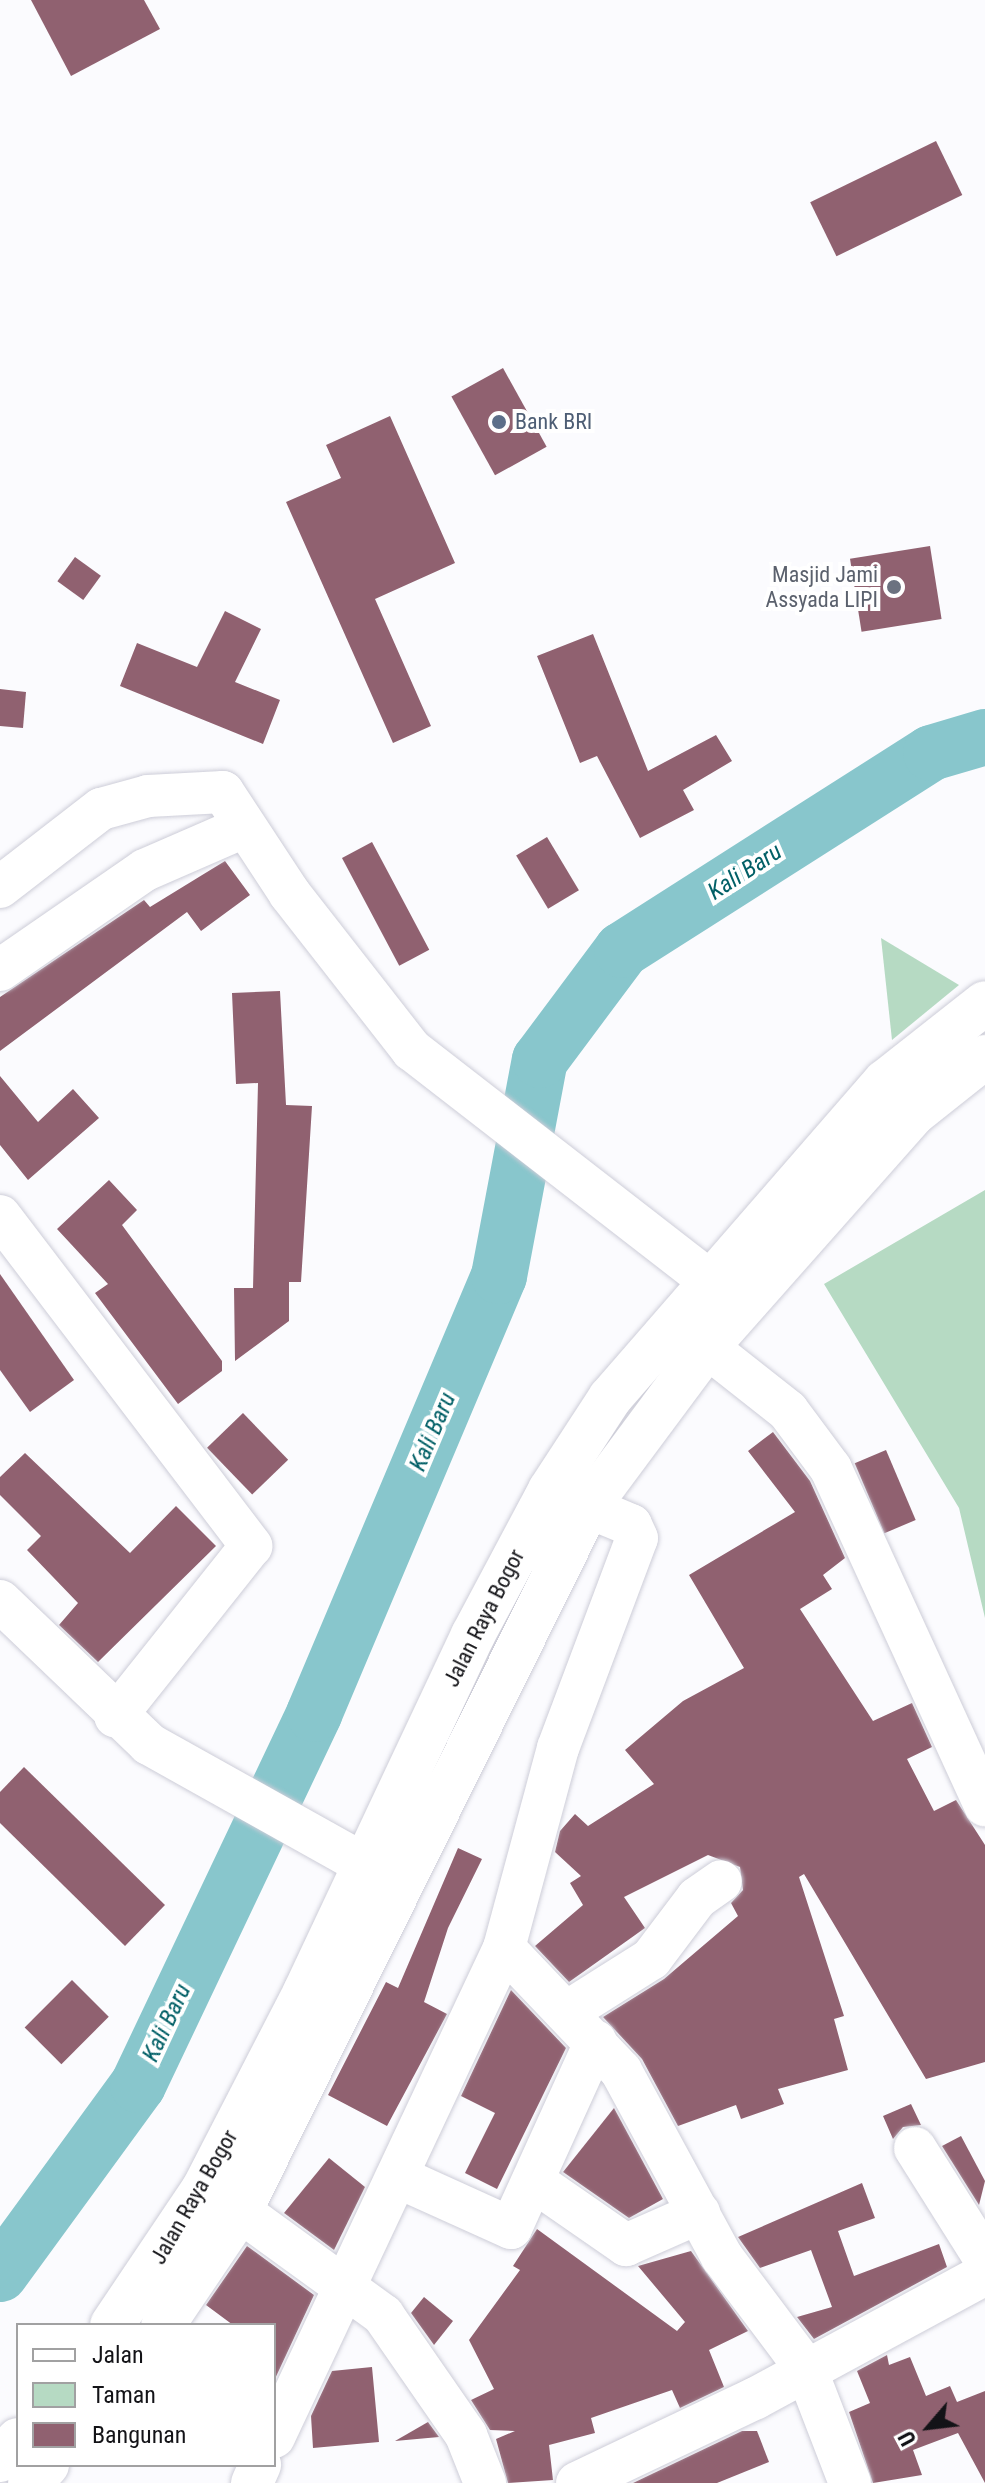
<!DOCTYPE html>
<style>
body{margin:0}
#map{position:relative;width:985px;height:2483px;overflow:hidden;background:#fbfbfe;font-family:"Roboto Condensed",sans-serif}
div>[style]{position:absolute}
.green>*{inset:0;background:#b6dac3}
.river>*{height:56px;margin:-28px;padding:0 28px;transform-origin:28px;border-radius:28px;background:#88c6cc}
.building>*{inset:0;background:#906170;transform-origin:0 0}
.roads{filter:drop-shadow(0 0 2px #cdcdd8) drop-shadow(0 0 2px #cdcdd8)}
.minor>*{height:42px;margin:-21px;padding:0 21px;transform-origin:21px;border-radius:21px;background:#fff}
.highway>*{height:44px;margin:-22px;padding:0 22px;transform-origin:22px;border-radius:22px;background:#fff}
.dots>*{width:22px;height:22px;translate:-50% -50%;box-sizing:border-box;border:4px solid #fff;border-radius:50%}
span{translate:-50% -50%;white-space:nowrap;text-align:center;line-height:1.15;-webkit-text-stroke:8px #fff;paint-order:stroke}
.service-label{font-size:22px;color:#4e5e75}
.left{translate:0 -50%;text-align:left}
.worship-label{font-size:22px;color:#5b616d}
.right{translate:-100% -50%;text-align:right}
.street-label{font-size:22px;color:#131317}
.water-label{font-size:24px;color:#015f66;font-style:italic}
.legend{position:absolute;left:16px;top:2323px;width:260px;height:144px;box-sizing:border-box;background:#fff;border:2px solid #a1a1a2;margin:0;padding:10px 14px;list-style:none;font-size:24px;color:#131317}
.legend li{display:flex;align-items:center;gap:16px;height:40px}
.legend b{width:40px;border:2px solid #a1a1a2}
.north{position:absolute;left:889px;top:2387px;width:80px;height:80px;-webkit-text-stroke:6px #fff;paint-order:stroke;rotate:242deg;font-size:22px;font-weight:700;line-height:32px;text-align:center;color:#131317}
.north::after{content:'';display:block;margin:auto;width:28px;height:36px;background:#131317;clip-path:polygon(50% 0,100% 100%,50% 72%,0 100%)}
</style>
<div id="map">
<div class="green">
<div style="clip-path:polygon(881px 938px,959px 985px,892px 1040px)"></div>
<div style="clip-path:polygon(985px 1190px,985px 1618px,959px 1508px,824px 1284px)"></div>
</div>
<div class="river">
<div style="left:0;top:2274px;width:234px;rotate:-53.9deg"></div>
<div style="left:138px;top:2085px;width:411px;rotate:-64.6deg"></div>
<div style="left:314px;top:1714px;width:475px;rotate:-67.1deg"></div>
<div style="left:499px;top:1276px;width:220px;rotate:-79.3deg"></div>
<div style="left:540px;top:1060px;width:137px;rotate:-53.3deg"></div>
<div style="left:622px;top:950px;width:366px;rotate:-32.5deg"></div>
<div style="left:931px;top:753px;width:56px;rotate:-16.5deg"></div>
</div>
<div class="building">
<div style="clip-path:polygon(31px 0,144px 0,160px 29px,71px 76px)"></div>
<div style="left:936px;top:141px;width:60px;height:140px;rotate:64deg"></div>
<div style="left:503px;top:368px;width:90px;height:59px;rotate:61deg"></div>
<div style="clip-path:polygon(390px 416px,455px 563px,375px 599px,431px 726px,393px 743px,286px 502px,341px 478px,326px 445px)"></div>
<div style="left:930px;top:546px;width:74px;height:81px;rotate:81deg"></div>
<div style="left:75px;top:557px;width:32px;height:30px;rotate:36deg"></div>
<div style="clip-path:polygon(225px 611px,261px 629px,235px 682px,280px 700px,263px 744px,120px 686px,137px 643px,197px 667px)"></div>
<div style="clip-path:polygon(593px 634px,648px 771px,716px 735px,732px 761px,683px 790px,694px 810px,640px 838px,597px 756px,580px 763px,537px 656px)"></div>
<div style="clip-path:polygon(0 689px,26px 692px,23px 728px,0 726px)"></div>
<div style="left:547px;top:837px;width:62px;height:36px;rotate:59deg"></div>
<div style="left:372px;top:842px;width:122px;height:34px;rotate:62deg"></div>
<div style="clip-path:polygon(225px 861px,250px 895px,201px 931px,187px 912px,0 1051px,0 997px,144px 900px,150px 907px)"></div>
<div style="clip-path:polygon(280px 991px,286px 1105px,312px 1106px,301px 1282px,289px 1282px,289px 1321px,235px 1361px,234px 1288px,253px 1288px,258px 1083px,236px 1084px,232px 993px)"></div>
<div style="clip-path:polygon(0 1076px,38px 1122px,73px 1089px,99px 1118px,28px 1180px,0 1145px)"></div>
<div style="clip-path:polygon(109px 1180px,137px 1210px,122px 1225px,222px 1361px,222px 1371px,178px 1404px,95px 1293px,108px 1284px,57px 1229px)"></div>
<div style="clip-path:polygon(0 1274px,74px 1380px,30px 1412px,0 1370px)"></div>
<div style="left:243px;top:1413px;width:65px;height:50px;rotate:46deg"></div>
<div style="clip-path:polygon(773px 1432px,810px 1481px,845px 1558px,823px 1575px,832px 1589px,800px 1609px,873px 1721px,912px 1703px,932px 1747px,907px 1759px,934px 1811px,956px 1800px,985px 1845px,985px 2062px,926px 2079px,804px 1874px,799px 1877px,844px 2016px,834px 2019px,848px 2070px,778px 2089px,784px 2104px,741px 2119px,736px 2105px,678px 2126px,642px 2059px,603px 2017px,664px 1979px,738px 1916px,731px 1903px,743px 1890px,740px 1867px,708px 1855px,624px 1897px,645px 1928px,569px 1982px,535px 1946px,583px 1905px,570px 1883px,581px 1876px,555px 1852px,560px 1831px,575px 1814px,588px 1826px,654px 1784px,625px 1750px,683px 1701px,744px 1668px,689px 1575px,795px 1512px,748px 1451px)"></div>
<div style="left:886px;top:1450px;width:76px;height:34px;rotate:67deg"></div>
<div style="clip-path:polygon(25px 1453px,130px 1553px,176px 1506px,216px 1546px,98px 1662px,59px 1625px,78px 1603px,27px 1550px,41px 1536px,0 1495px,0 1477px)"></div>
<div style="clip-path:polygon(24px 1767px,165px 1905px,125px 1946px,0 1823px,0 1792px)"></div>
<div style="clip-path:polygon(458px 1848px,482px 1859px,448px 1928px,424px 2002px,447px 2014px,387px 2126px,328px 2095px,386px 1982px,398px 1988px)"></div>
<div style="left:72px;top:1980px;width:52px;height:67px;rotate:45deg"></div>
<div style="clip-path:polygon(511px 1990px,566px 2048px,497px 2189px,465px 2173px,495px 2113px,461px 2096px)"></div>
<div style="clip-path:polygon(911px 2104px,921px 2125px,903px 2127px,893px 2139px,883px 2116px)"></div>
<div style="clip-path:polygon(614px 2108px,663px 2199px,629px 2218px,563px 2172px)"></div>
<div style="clip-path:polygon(961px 2136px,985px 2181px,979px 2205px,942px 2146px)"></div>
<div style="clip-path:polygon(329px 2158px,365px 2187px,334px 2250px,284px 2213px)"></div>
<div style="clip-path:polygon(862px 2183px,875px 2218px,838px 2231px,854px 2276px,939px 2244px,947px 2267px,814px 2339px,797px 2317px,832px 2307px,811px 2250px,760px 2268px,738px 2237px)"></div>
<div style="clip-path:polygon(537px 2229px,677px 2331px,685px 2322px,638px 2266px,691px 2251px,748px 2331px,709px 2350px,724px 2387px,680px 2408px,672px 2390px,591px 2418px,595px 2433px,549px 2445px,553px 2480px,508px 2483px,496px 2439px,515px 2431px,490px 2430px,471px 2400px,494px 2389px,469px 2340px,520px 2270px,513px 2266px)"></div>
<div style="clip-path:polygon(247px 2246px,314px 2295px,274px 2381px,274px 2325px,233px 2325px,206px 2305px)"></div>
<div style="clip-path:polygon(424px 2297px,453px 2321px,434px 2345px,411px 2313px)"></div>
<div style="clip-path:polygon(887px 2355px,889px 2365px,910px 2357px,926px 2396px,950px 2386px,957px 2402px,985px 2391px,985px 2483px,958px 2433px,913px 2450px,922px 2475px,873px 2483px,849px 2412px,870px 2403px,857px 2371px)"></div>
<div style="clip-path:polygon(372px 2367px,379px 2442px,313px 2448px,311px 2416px,332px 2371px)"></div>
<div style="clip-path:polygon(428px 2422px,439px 2437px,395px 2441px)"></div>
<div style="clip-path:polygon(742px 2431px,757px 2431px,769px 2462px,717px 2483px,633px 2483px)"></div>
</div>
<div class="roads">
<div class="minor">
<div style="left:0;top:887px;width:128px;rotate:-37.7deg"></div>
<div style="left:101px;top:809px;width:49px;rotate:-15.5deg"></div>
<div style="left:148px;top:796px;width:75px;rotate:-3.1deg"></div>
<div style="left:223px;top:792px;width:122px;rotate:56.7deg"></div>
<div style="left:290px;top:894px;width:198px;rotate:52deg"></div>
<div style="left:412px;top:1050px;width:373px;rotate:37.8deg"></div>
<div style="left:0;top:970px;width:176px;rotate:-34.6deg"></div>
<div style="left:145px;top:870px;width:108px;rotate:-23.5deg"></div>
<div style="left:0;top:1216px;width:415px;rotate:52.7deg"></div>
<div style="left:251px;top:1546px;width:218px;rotate:128.5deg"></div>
<div style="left:707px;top:1347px;width:103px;rotate:38.3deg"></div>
<div style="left:788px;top:1411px;width:72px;rotate:53.4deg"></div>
<div style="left:831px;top:1469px;width:370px;rotate:65.4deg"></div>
<div style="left:0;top:1601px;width:207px;rotate:43.8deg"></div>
<div style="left:149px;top:1744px;width:281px;rotate:29.2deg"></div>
<div style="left:504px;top:1948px;width:170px;rotate:46.4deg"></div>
<div style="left:621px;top:2071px;width:212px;rotate:61.5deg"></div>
<div style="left:722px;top:2257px;width:140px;rotate:53.1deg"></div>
<div style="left:806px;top:2369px;width:122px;rotate:68.9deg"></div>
<div style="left:570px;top:2010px;width:96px;rotate:-32.2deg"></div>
<div style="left:651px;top:1959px;width:76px;rotate:-53deg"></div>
<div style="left:697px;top:1898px;width:29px;rotate:-35deg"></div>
<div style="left:915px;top:2148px;width:131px;rotate:57.8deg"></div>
<div style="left:398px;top:2177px;width:124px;rotate:24.3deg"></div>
<div style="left:511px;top:2228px;width:205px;rotate:-65.6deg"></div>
<div style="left:535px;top:2182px;width:111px;rotate:34.7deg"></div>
<div style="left:626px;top:2245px;width:80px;rotate:-23.7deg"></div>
<div style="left:240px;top:2211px;width:177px;rotate:36deg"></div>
<div style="left:383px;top:2315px;width:146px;rotate:55.3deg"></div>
<div style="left:466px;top:2435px;width:52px;rotate:68.4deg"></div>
<div style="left:274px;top:2437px;width:540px;rotate:-64.81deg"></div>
<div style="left:504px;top:1948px;width:207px;rotate:-74.9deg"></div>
<div style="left:558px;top:1748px;width:224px;rotate:-69.4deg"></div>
<div style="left:637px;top:1538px;width:14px;rotate:-115deg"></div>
<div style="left:631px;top:1525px;width:47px;rotate:-157.3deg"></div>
<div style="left:252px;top:2483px;width:20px;rotate:-66deg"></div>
<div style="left:577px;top:2483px;width:198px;rotate:-25.4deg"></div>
<div style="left:756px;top:2398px;width:260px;rotate:-28.4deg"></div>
</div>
<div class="highway">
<div style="left:112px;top:2325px;width:165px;rotate:-56.1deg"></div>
<div style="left:204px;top:2188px;width:220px;rotate:-62.7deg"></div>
<div style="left:305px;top:1992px;width:395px;rotate:-64.8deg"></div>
<div style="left:473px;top:1635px;width:164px;rotate:-62deg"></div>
<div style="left:550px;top:1490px;width:110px;rotate:-56.9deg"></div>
<div style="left:610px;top:1398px;width:419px;rotate:-49deg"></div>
<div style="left:885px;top:1082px;width:127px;rotate:-38.3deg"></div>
<div style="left:163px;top:2325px;width:138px;rotate:-56deg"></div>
<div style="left:240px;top:2211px;width:785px;rotate:-63.7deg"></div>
<div style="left:588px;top:1507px;width:199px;rotate:-53.4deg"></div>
<div style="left:707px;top:1347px;width:311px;rotate:-48.5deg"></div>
<div style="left:913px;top:1114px;width:92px;rotate:-38.4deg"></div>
<div style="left:0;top:2460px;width:27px;rotate:-48deg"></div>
<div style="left:30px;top:2483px;width:25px;rotate:-47deg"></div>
</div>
</div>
<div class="dots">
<div style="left:499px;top:422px;background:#5c6f8a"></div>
<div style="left:894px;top:587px;background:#6b7280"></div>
</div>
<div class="service-label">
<span class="left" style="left:515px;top:422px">Bank BRI</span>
</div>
<div class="worship-label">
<span class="right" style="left:878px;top:587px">Masjid Jami<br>Assyada LIPI</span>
</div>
<div class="street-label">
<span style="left:484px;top:1618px;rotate:-63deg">Jalan Raya Bogor</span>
<span style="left:194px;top:2197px;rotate:-60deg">Jalan Raya Bogor</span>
</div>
<div class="water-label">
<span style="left:745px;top:872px;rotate:-33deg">Kali Baru</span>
<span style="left:433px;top:1432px;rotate:-67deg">Kali Baru</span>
<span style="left:167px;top:2023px;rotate:-65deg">Kali Baru</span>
</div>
<ul class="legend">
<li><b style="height:10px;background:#fff"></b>Jalan</li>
<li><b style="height:22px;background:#b6dac3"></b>Taman</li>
<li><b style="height:22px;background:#906170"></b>Bangunan</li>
</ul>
<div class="north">U</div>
</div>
